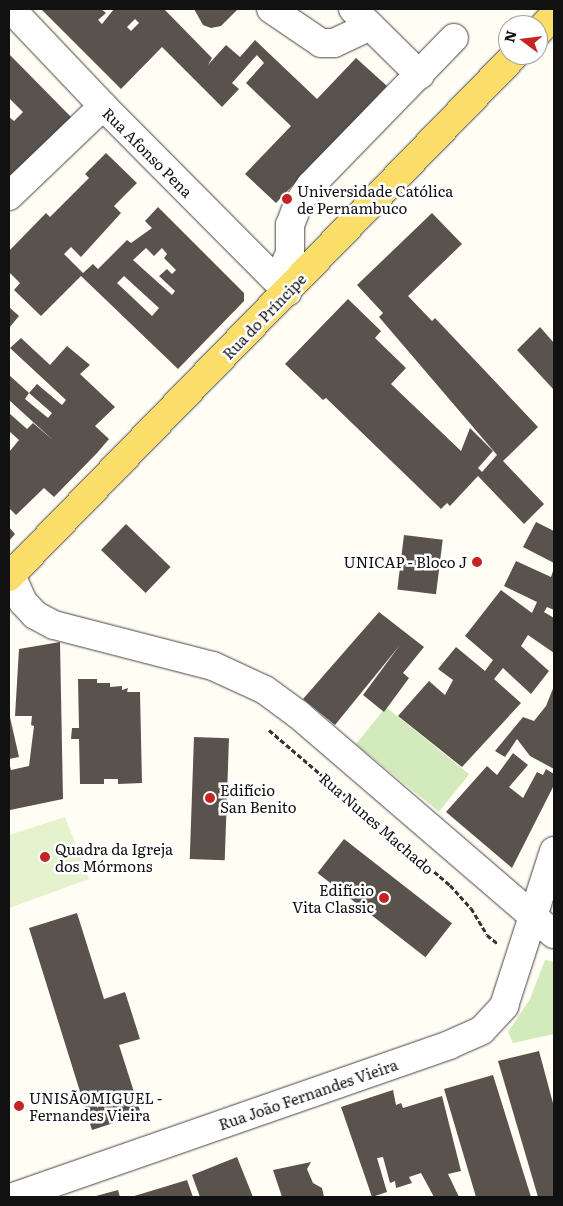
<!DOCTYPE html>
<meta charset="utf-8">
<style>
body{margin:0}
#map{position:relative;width:563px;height:1206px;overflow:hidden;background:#fffdf4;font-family:Literata,serif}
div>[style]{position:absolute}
.green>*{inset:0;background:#d3ebbc;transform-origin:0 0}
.pitch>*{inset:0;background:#e4f2ce}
.building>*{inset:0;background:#5a524d;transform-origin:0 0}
.path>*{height:3px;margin-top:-1.5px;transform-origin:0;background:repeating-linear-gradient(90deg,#333 0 5px,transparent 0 7.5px)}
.roads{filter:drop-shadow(0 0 1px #444) drop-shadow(0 0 1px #444)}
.minor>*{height:28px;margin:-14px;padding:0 14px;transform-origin:14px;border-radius:14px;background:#fff}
.major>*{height:28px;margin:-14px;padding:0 14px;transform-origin:14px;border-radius:14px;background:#fbdd69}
.dots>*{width:14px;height:14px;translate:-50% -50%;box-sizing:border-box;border:2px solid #fff;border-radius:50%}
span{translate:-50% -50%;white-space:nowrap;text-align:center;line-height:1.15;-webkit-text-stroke:5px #fff;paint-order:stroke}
.street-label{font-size:15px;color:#111}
.poi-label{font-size:15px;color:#111}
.left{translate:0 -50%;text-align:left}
.right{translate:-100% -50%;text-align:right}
.frame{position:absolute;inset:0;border:10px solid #111;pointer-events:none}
.north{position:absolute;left:498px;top:15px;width:50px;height:50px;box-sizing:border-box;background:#fff;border:1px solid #a0a0a0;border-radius:50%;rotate:285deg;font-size:14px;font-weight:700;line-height:20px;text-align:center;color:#111}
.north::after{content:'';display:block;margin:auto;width:18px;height:22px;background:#c52425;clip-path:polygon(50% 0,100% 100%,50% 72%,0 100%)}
</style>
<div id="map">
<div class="green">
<div style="left:386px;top:707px;width:107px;height:48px;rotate:39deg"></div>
<div style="clip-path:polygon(545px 960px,554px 962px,554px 1034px,513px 1043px,508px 1032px,530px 999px)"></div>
</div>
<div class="pitch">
<div style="clip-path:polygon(65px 817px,89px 879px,9px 908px,9px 835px)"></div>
</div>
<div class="building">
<div style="clip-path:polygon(evenodd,41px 9px,101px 9px,106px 13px,98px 20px,102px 24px,114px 9px,164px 9px,212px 58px,208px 65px,226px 45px,240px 57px,255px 40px,317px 99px,356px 58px,387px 86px,276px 203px,245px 174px,291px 126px,246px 83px,264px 63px,257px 55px,232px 83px,239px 89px,222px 107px,162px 47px,121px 89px,41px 9px,135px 19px,139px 23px,131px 31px,127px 27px,135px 19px)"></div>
<div style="clip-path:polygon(194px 9px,238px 9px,221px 26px,211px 28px,203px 25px)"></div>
<div style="clip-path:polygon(9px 54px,74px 120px,9px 186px,9px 117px,14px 121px,23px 112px,9px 98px)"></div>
<div style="clip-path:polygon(evenodd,106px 153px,137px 183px,114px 206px,121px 213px,81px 257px,71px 247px,64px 254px,83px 273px,93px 264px,98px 269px,127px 240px,131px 243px,152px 228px,145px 221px,158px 207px,244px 293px,244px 301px,178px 369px,81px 276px,41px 316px,14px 290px,20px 283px,9px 272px,9px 251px,46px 213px,50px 217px,89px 178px,85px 174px,106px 153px,146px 248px,154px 256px,162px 248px,167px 254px,164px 258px,176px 270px,172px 274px,167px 269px,159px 276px,175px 291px,172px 295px,133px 260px,146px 248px,106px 153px,124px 276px,159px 308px,152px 316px,117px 283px,124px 276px)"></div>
<div style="clip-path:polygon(432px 213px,462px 244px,408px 296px,432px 321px,435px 318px,538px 427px,503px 461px,544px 504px,524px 524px,478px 476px,450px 506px,447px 503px,441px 509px,326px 398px,323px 400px,285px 364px,348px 299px,381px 331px,375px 338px,406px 368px,391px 384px,461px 451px,470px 428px,493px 451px,478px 468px,482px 472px,497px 455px,379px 317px,383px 313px,357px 285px)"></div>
<div style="clip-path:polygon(9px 307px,19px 316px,9px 328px)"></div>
<div style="clip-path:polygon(540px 327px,554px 343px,554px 390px,517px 350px)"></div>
<div style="clip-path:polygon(21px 338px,50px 365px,67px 346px,90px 365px,80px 374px,115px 407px,95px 426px,109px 439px,97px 453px,54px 497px,44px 488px,16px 515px,9px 508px,9px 452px,19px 440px,9px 431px,9px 413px,27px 429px,33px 423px,54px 441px,9px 400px,9px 375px,29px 393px,25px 399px,48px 418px,52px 413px,29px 393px,37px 384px,62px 405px,66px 400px,10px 348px)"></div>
<div style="clip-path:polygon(536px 522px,554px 531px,554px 563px,523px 547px)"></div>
<div style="left:126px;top:524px;width:62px;height:36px;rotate:44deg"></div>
<div style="clip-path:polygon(9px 527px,15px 534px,9px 541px)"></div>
<div style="left:404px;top:535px;width:39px;height:55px;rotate:7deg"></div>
<div style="clip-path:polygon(516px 561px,551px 577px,554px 568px,554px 610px,547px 607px,544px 612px,554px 618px,554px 653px,528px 635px,521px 646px,549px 671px,531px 694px,503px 668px,494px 679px,521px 703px,462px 767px,398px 716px,429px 681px,445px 695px,453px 680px,438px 669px,456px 647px,485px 671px,493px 660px,465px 636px,501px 590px,532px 613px,537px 602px,504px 586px)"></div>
<div style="clip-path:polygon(379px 612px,424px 647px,403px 673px,409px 678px,384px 712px,363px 695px,400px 645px,335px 725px,303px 699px)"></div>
<div style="clip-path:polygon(60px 642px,63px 799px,10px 810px,9px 817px,9px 763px,11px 770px,29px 766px,34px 726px,31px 725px,32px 716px,15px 716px,19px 649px)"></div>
<div style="clip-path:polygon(78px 679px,97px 679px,97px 683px,110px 683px,110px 687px,122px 686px,122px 690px,128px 688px,127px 692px,140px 692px,142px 783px,118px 784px,118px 779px,104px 779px,104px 784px,80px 784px,79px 739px,71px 739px,72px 728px,79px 728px)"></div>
<div style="clip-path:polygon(554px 686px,554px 769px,530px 756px,517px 739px,505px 757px,495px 751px,523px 717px,534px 721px,546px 706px)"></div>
<div style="clip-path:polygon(9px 713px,19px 757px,9px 759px)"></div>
<div style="left:194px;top:737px;width:35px;height:122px;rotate:2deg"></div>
<div style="clip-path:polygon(513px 753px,528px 765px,509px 787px,523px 798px,537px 772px,543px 775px,546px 769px,554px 774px,554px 785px,512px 868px,446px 812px,487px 766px,497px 775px)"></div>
<div style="left:344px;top:839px;width:137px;height:43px;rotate:38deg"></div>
<div style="clip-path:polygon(77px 913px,104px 999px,125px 992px,140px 1039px,119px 1045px,141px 1114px,92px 1130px,29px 928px)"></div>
<div style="clip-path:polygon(539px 1051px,554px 1107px,554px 1197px,538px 1197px,498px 1061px)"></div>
<div style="clip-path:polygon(493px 1075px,531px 1197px,476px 1197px,444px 1089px)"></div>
<div style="clip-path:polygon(393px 1090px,396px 1105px,401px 1103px,403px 1108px,442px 1096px,461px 1171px,448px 1174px,459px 1197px,434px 1197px,421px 1173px,409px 1177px,412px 1183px,396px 1188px,395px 1181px,390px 1183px,383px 1157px,377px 1158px,387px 1192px,372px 1197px,341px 1107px)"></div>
<div style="clip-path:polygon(237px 1157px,253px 1197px,200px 1197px,192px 1175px)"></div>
<div style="clip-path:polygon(311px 1162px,307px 1169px,313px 1183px,322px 1188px,324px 1197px,282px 1197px,273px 1170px)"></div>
<div style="clip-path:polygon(187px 1180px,193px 1197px,131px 1197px)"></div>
<div style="clip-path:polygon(118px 1190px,120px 1197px,96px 1197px,96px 1196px)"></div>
</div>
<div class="path">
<div style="left:269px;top:730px;width:238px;rotate:40.6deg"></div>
<div style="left:450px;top:885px;width:31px;rotate:48deg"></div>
<div style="left:471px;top:908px;width:31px;rotate:59deg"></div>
<div style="left:487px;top:935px;width:13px;rotate:39deg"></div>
</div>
<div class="roads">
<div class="minor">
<div style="left:11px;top:9px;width:134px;rotate:46.5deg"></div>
<div style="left:103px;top:106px;width:262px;rotate:45.2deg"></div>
<div style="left:271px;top:9px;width:60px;rotate:34.2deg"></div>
<div style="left:321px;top:43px;width:13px"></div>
<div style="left:334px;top:43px;width:40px;rotate:-25deg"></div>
<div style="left:353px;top:9px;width:94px;rotate:44.6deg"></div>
<div style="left:9px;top:196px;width:130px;rotate:-43.8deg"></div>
<div style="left:278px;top:281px;width:30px;rotate:-67deg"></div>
<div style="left:290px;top:253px;width:28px;rotate:-90deg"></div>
<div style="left:290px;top:225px;width:22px;rotate:-69deg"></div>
<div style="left:298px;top:204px;width:23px;rotate:-56deg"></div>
<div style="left:311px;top:185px;width:205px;rotate:-45.8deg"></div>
<div style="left:11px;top:575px;width:30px;rotate:66deg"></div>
<div style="left:23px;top:602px;width:18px;rotate:47deg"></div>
<div style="left:35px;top:615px;width:21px;rotate:28deg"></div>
<div style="left:54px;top:625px;width:164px;rotate:14.5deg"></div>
<div style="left:213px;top:666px;width:57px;rotate:24.8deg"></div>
<div style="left:265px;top:690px;width:42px;rotate:36.3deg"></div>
<div style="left:299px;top:715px;width:336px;rotate:40.7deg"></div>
<div style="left:13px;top:1197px;width:462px;rotate:-19.2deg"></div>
<div style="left:449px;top:1045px;width:36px;rotate:-24deg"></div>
<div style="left:482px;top:1030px;width:33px;rotate:-47deg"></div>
<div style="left:504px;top:1006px;width:163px;rotate:-72.1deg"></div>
</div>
<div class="major">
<div style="left:538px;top:32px;width:23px;rotate:-47deg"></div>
<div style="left:9px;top:577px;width:727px;rotate:-45.89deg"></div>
</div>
</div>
<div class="dots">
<div style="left:287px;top:199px;background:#c52425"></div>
<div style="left:477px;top:562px;background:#c52425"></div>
<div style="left:210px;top:798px;background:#c52425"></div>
<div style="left:45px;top:857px;background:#c52425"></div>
<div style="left:384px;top:898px;background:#c52425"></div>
<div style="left:19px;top:1106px;background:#c52425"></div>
</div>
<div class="street-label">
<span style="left:148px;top:152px;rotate:45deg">Rua Afonso Pena</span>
<span style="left:264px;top:316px;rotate:-46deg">Rua do Príncipe</span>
<span style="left:377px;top:823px;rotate:41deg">Rua Nunes Machado</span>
<span style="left:308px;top:1094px;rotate:-19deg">Rua João Fernandes Vieira</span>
</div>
<div class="poi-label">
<span class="left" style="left:297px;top:199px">Universidade Católica<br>de Pernambuco</span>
<span class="right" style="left:467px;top:562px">UNICAP - Bloco J</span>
<span class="left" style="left:220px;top:798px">Edifício<br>San Benito</span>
<span class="left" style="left:55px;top:857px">Quadra da Igreja<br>dos Mórmons</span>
<span class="right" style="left:374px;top:898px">Edifício<br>Vita Classic</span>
<span class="left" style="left:29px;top:1106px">UNISÃOMIGUEL -<br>Fernandes Vieira</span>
</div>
<div class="frame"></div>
<div class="north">N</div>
</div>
